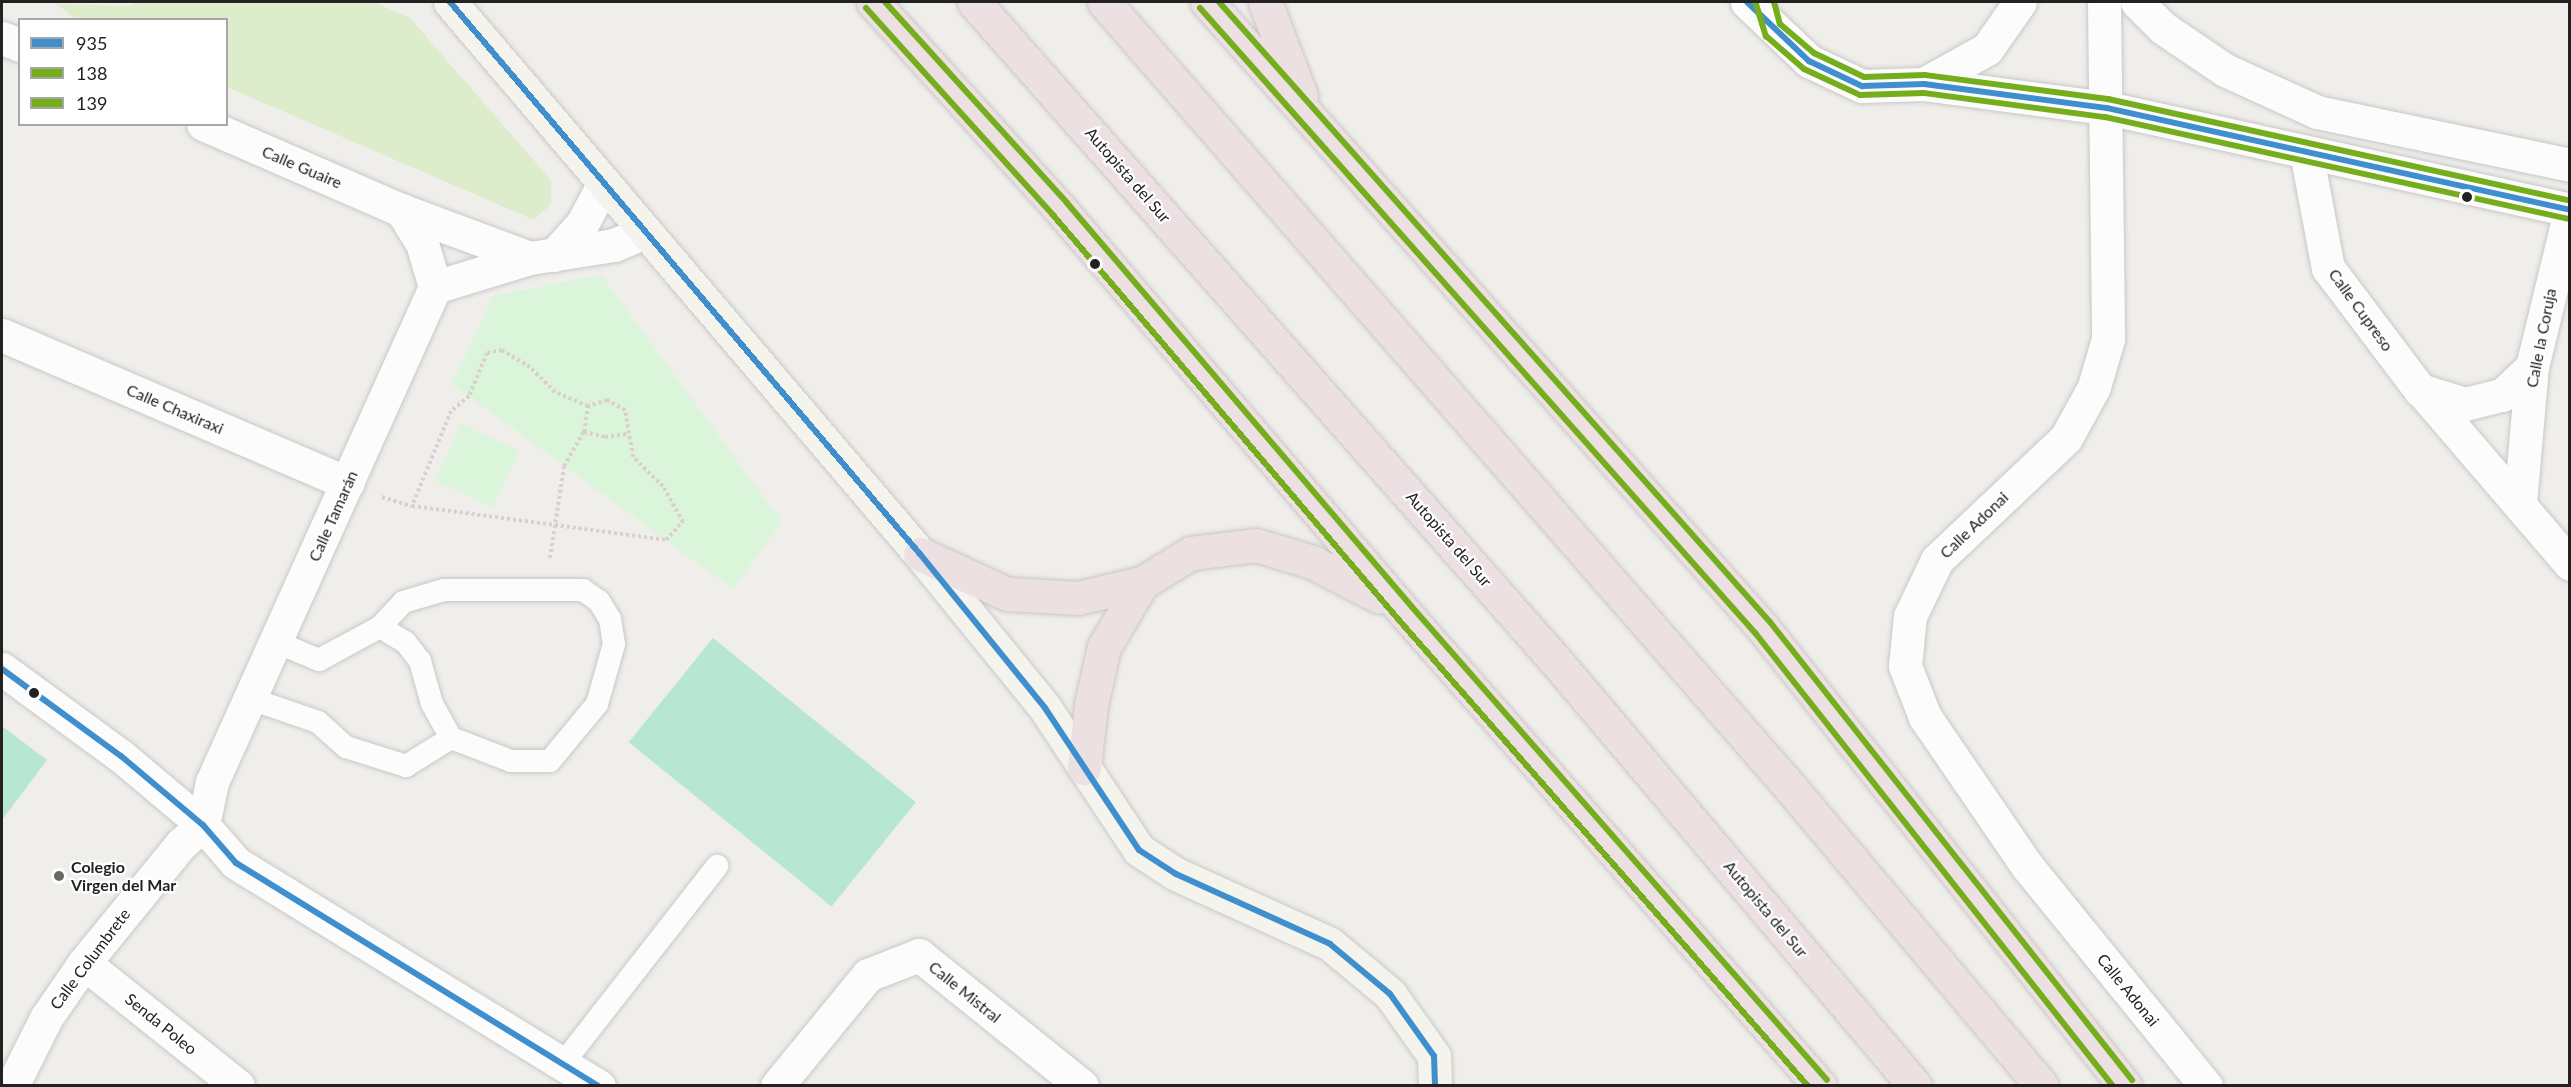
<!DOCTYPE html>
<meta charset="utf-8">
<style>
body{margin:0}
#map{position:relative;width:2571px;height:1087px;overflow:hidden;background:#f0eeeb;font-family:Lato,sans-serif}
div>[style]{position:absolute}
.grass>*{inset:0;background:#ddeccb}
.park>*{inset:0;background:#daf5da;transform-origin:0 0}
.pitch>*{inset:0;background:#b7e6d2;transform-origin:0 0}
.path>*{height:4px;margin-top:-2px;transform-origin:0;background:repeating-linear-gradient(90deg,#dccecd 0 3px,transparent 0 6px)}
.roads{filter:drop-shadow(0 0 2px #c9c8c7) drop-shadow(0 0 2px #c9c8c7)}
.service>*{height:22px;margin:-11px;padding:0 11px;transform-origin:11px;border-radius:11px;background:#fdfcfc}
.minor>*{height:33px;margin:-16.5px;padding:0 16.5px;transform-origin:16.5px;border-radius:16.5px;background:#fdfcfc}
.tertiary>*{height:33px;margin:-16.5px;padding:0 16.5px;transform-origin:16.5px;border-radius:16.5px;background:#fdfcfc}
.secondary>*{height:33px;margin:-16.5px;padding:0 16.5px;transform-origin:16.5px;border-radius:16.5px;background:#f4f4ed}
.motorway>*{height:33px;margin:-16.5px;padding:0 16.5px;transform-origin:16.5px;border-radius:16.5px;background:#ece0e2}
.bus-1>*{height:6px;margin:-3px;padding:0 3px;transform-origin:3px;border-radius:3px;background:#3f8fcf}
.bus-2>*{height:6px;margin:-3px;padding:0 3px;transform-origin:3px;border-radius:3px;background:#75ad1c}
.bus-3>*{height:6px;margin:-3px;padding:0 3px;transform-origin:3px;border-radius:3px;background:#75ae1d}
.dots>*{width:16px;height:16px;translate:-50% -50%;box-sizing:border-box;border:3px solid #fff;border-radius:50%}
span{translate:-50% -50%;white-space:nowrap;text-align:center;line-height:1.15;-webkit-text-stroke:4.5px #fff;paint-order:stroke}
.street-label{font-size:16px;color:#222}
.poi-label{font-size:16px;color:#222;font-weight:700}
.left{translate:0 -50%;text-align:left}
.frame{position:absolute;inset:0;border:3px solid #222;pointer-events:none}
.legend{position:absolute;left:18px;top:18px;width:210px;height:108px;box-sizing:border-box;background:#fff;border:2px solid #a7a7a7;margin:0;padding:8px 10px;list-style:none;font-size:18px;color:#222}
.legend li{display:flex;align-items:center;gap:12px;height:30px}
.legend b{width:30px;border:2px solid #a7a7a7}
</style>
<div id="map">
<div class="grass">
<div style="clip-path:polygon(142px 2px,373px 2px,409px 17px,551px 180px,551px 204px,534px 220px,227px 87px,226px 20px,76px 19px,56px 4px,127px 6px)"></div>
</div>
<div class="park">
<div style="clip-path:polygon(601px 275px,782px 522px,733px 589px,452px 384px,493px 296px)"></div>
<div style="left:461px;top:424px;width:64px;height:62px;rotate:25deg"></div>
</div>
<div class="pitch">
<div style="left:713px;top:638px;width:261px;height:134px;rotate:39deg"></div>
<div style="clip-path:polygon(2px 726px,47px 760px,2px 820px)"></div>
</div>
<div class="path">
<div style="left:584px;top:432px;width:22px;rotate:13deg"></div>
<div style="left:605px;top:437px;width:22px;rotate:-8deg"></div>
<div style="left:382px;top:497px;width:31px;rotate:17deg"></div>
<div style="left:412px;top:506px;width:256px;rotate:7.6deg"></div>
<div style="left:666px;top:540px;width:25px;rotate:-47deg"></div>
<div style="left:683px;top:522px;width:41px;rotate:-119.1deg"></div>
<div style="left:663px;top:486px;width:42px;rotate:-136deg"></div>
<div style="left:633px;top:457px;width:48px;rotate:-99.7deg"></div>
<div style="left:625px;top:410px;width:21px;rotate:-151deg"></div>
<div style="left:607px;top:400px;width:20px;rotate:162deg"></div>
<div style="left:588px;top:406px;width:36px;rotate:-157deg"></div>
<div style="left:555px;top:392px;width:35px;rotate:-135deg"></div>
<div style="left:530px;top:367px;width:33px;rotate:-149deg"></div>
<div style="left:502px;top:350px;width:15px;rotate:169deg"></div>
<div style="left:487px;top:353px;width:47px;rotate:112.7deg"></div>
<div style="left:469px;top:396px;width:23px;rotate:140deg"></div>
<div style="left:451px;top:411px;width:103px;rotate:112.3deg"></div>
<div style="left:550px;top:558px;width:93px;rotate:-81.3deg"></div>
<div style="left:564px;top:466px;width:39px;rotate:-60deg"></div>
<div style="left:584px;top:432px;width:26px;rotate:-81deg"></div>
</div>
<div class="roads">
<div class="service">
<div style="left:276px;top:642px;width:47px;rotate:22.7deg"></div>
<div style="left:319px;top:660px;width:69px;rotate:-28.4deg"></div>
<div style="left:380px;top:627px;width:34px;rotate:-47deg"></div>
<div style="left:403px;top:602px;width:43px;rotate:-16.3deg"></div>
<div style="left:444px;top:590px;width:139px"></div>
<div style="left:583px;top:590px;width:19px;rotate:35deg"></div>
<div style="left:599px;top:601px;width:21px;rotate:59deg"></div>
<div style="left:610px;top:619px;width:25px;rotate:81deg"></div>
<div style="left:614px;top:644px;width:62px;rotate:105.8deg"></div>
<div style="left:597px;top:704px;width:74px;rotate:129.5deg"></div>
<div style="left:550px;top:761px;width:39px;rotate:180deg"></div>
<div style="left:511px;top:761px;width:64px;rotate:-159deg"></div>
<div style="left:451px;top:738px;width:39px;rotate:-119deg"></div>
<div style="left:432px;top:704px;width:45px;rotate:-105.6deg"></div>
<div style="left:420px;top:661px;width:24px;rotate:-128deg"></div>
<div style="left:405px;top:642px;width:29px;rotate:-149deg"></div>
<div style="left:251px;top:699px;width:71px;rotate:18.9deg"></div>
<div style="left:318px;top:722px;width:38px;rotate:42deg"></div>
<div style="left:346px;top:747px;width:63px;rotate:17.6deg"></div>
<div style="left:406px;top:766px;width:53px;rotate:-31.9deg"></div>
<div style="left:564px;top:1062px;width:249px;rotate:-52deg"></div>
</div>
<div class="minor">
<div style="left:1747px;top:2px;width:86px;rotate:43.6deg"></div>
<div style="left:1809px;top:61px;width:59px;rotate:25.3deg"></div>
<div style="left:1862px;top:86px;width:62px;rotate:-1.8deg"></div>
<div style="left:1924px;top:84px;width:72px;rotate:-29.1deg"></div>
<div style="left:1987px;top:49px;width:57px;rotate:-54.9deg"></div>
<div style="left:2137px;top:2px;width:37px;rotate:45deg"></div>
<div style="left:2163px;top:28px;width:75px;rotate:34.1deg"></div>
<div style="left:2225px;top:70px;width:101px;rotate:24.5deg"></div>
<div style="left:2317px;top:112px;width:258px;rotate:11.8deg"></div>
<div style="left:2px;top:38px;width:19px;rotate:21deg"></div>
<div style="left:1924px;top:84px;width:185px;rotate:7.5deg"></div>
<div style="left:2107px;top:108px;width:474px;rotate:12.4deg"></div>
<div style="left:203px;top:124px;width:216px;rotate:23.5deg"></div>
<div style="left:401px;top:210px;width:138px;rotate:20.4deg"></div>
<div style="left:2306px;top:152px;width:118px;rotate:79.3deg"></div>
<div style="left:2328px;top:268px;width:153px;rotate:53deg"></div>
<div style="left:2420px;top:390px;width:47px;rotate:17.3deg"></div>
<div style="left:2465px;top:404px;width:38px;rotate:-14deg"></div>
<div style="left:2502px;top:395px;width:41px;rotate:-43deg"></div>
<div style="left:554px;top:255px;width:42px;rotate:-47.9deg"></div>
<div style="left:582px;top:224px;width:47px;rotate:-61.8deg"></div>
<div style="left:435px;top:287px;width:99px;rotate:-17deg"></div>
<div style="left:530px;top:258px;width:85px;rotate:-8.8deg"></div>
<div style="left:614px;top:245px;width:34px;rotate:-23deg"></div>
<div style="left:2px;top:335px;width:376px;rotate:23.2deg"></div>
<div style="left:2421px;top:390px;width:229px;rotate:49.4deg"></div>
<div style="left:2520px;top:503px;width:137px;rotate:-85deg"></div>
<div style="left:2532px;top:367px;width:161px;rotate:-76.3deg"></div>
<div style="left:2px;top:669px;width:147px;rotate:36.2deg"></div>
<div style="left:121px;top:756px;width:107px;rotate:40.1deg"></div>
<div style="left:203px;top:825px;width:50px;rotate:49deg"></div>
<div style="left:236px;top:863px;width:426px;rotate:31.6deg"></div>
<div style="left:203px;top:825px;width:44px;rotate:-78.2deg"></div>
<div style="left:212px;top:782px;width:543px;rotate:-65.75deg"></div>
<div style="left:435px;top:287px;width:46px;rotate:-106.5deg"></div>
<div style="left:422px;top:243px;width:39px;rotate:-122deg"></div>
<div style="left:84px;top:963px;width:197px;rotate:38.6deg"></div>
<div style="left:12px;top:1086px;width:76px;rotate:-63.4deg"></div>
<div style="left:46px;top:1018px;width:67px;rotate:-55.4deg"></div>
<div style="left:84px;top:963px;width:154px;rotate:-50.8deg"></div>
<div style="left:181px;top:844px;width:29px;rotate:-41deg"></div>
<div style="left:777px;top:1086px;width:144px;rotate:-50.7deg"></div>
<div style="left:868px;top:975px;width:55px;rotate:-21.4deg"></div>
<div style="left:919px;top:955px;width:209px;rotate:38.8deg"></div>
</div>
<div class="tertiary">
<div style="left:2104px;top:2px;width:337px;rotate:89.3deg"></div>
<div style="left:2108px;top:339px;width:50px;rotate:106.3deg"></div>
<div style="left:2094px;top:387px;width:58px;rotate:118.8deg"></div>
<div style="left:2066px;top:438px;width:178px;rotate:136.6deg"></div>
<div style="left:1937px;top:560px;width:62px;rotate:115.7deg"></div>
<div style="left:1910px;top:616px;width:50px;rotate:95.7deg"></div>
<div style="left:1905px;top:666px;width:55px;rotate:68.6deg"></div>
<div style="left:1925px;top:717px;width:181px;rotate:55.6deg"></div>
<div style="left:2027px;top:866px;width:284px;rotate:50.9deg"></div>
</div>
<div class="secondary">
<div style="left:450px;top:2px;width:725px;rotate:49.59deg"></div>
<div style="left:920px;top:554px;width:198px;rotate:50.9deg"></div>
<div style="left:1045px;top:708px;width:170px;rotate:56.5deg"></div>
<div style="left:1139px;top:850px;width:44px;rotate:33deg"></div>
<div style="left:1176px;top:874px;width:169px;rotate:24.4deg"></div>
<div style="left:1330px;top:944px;width:78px;rotate:39.8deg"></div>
<div style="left:1390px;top:994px;width:76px;rotate:54.6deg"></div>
<div style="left:1434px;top:1056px;width:30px;rotate:88deg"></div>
</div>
<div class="motorway">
<div style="left:873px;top:2px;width:279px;rotate:47.9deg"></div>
<div style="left:1060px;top:209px;width:531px;rotate:49.5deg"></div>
<div style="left:1405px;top:613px;width:629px;rotate:48.74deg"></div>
<div style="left:974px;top:2px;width:878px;rotate:48.56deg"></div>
<div style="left:1555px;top:660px;width:558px;rotate:49.8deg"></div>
<div style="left:1104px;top:2px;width:1033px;rotate:48.85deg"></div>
<div style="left:1784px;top:780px;width:400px;rotate:49.9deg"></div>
<div style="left:1207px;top:2px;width:837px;rotate:48.39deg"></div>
<div style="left:1763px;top:628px;width:584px;rotate:51.68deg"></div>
<div style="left:1265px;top:2px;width:101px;rotate:69deg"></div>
<div style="left:920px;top:554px;width:96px;rotate:24.7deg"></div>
<div style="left:1007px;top:594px;width:71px;rotate:3.2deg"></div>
<div style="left:1078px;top:598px;width:66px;rotate:-13.2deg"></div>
<div style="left:1142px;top:583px;width:57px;rotate:-31.5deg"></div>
<div style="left:1191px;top:553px;width:65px;rotate:-7deg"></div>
<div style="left:1256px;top:545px;width:59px;rotate:16.9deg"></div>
<div style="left:1312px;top:562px;width:76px;rotate:27.2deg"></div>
<div style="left:1084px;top:768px;width:63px;rotate:-83.7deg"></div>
<div style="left:1091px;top:705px;width:59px;rotate:-77.4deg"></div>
<div style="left:1104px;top:647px;width:74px;rotate:-59.3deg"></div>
</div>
</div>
<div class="bus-1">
<div style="left:450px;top:2px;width:725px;rotate:49.59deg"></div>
<div style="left:920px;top:554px;width:198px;rotate:50.9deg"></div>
<div style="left:1045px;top:708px;width:170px;rotate:56.5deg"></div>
<div style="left:1139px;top:850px;width:44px;rotate:33deg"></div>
<div style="left:1176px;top:874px;width:169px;rotate:24.4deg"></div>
<div style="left:1330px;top:944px;width:78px;rotate:39.8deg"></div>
<div style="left:1390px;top:994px;width:76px;rotate:54.6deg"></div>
<div style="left:1434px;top:1056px;width:30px;rotate:88deg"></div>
<div style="left:1747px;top:2px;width:86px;rotate:43.6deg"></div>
<div style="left:1809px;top:61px;width:59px;rotate:25.3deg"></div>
<div style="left:1862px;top:86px;width:62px;rotate:-1.8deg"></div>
<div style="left:1924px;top:84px;width:185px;rotate:7.5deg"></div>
<div style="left:2107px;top:108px;width:474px;rotate:12.4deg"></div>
<div style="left:2px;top:669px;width:147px;rotate:36.2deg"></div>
<div style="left:121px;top:756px;width:107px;rotate:40.1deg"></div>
<div style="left:203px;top:825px;width:50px;rotate:49deg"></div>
<div style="left:236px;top:863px;width:425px;rotate:31.6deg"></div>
</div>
<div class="bus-2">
<div style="left:1756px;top:4px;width:34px;rotate:73deg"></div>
<div style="left:1766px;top:36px;width:50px;rotate:41deg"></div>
<div style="left:1804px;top:69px;width:62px;rotate:24.9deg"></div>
<div style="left:1860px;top:95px;width:64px;rotate:-1.8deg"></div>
<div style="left:1924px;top:93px;width:183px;rotate:7.6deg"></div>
<div style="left:2105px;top:117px;width:474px;rotate:12.4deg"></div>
<div style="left:866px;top:8px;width:279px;rotate:47.9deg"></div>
<div style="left:1053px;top:215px;width:531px;rotate:49.5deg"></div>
<div style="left:1398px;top:619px;width:621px;rotate:48.72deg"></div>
<div style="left:1200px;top:8px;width:837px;rotate:48.39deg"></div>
<div style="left:1756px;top:634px;width:576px;rotate:51.7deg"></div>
</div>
<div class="bus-3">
<div style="left:885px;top:2px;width:271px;rotate:47.8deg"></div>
<div style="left:1067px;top:203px;width:531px;rotate:49.5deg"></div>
<div style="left:1412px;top:607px;width:629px;rotate:48.74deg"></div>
<div style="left:1219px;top:2px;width:829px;rotate:48.37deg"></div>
<div style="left:1770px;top:622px;width:584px;rotate:51.68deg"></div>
<div style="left:1774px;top:2px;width:23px;rotate:75deg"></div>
<div style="left:1780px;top:24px;width:45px;rotate:40.5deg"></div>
<div style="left:1814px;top:53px;width:55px;rotate:25.6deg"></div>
<div style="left:1864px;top:77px;width:61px;rotate:-1.9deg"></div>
<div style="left:1925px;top:75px;width:185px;rotate:7.5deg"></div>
<div style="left:2108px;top:99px;width:473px;rotate:12.4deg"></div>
</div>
<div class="dots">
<div style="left:2467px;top:197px;background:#222"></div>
<div style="left:1095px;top:264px;background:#222"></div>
<div style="left:34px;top:693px;background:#222"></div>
<div style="left:59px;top:876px;background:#6a6968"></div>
</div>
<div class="street-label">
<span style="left:302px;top:167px;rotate:23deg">Calle Guaire</span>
<span style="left:1128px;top:175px;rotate:49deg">Autopista del Sur</span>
<span style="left:2361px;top:310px;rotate:54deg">Calle Cupreso</span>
<span style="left:2541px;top:338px;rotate:-79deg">Calle la Coruja</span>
<span style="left:175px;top:409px;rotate:23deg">Calle Chaxiraxi</span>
<span style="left:333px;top:516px;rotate:-66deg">Calle Tamarán</span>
<span style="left:1974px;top:525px;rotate:-44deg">Calle Adonai</span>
<span style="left:1449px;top:539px;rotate:49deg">Autopista del Sur</span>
<span style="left:1766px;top:909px;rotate:50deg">Autopista del Sur</span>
<span style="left:90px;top:959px;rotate:-53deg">Calle Columbrete</span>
<span style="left:2128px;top:990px;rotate:51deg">Calle Adonai</span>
<span style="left:965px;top:992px;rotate:39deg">Calle Mistral</span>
<span style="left:161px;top:1024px;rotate:39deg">Senda Poleo</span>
</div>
<div class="poi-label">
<span class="left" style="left:71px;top:876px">Colegio<br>Virgen del Mar</span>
</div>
<div class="frame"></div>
<ul class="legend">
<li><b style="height:8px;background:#3f8fcf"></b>935</li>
<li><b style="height:8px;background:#75ad1c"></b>138</li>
<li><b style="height:8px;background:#75ae1d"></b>139</li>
</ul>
</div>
